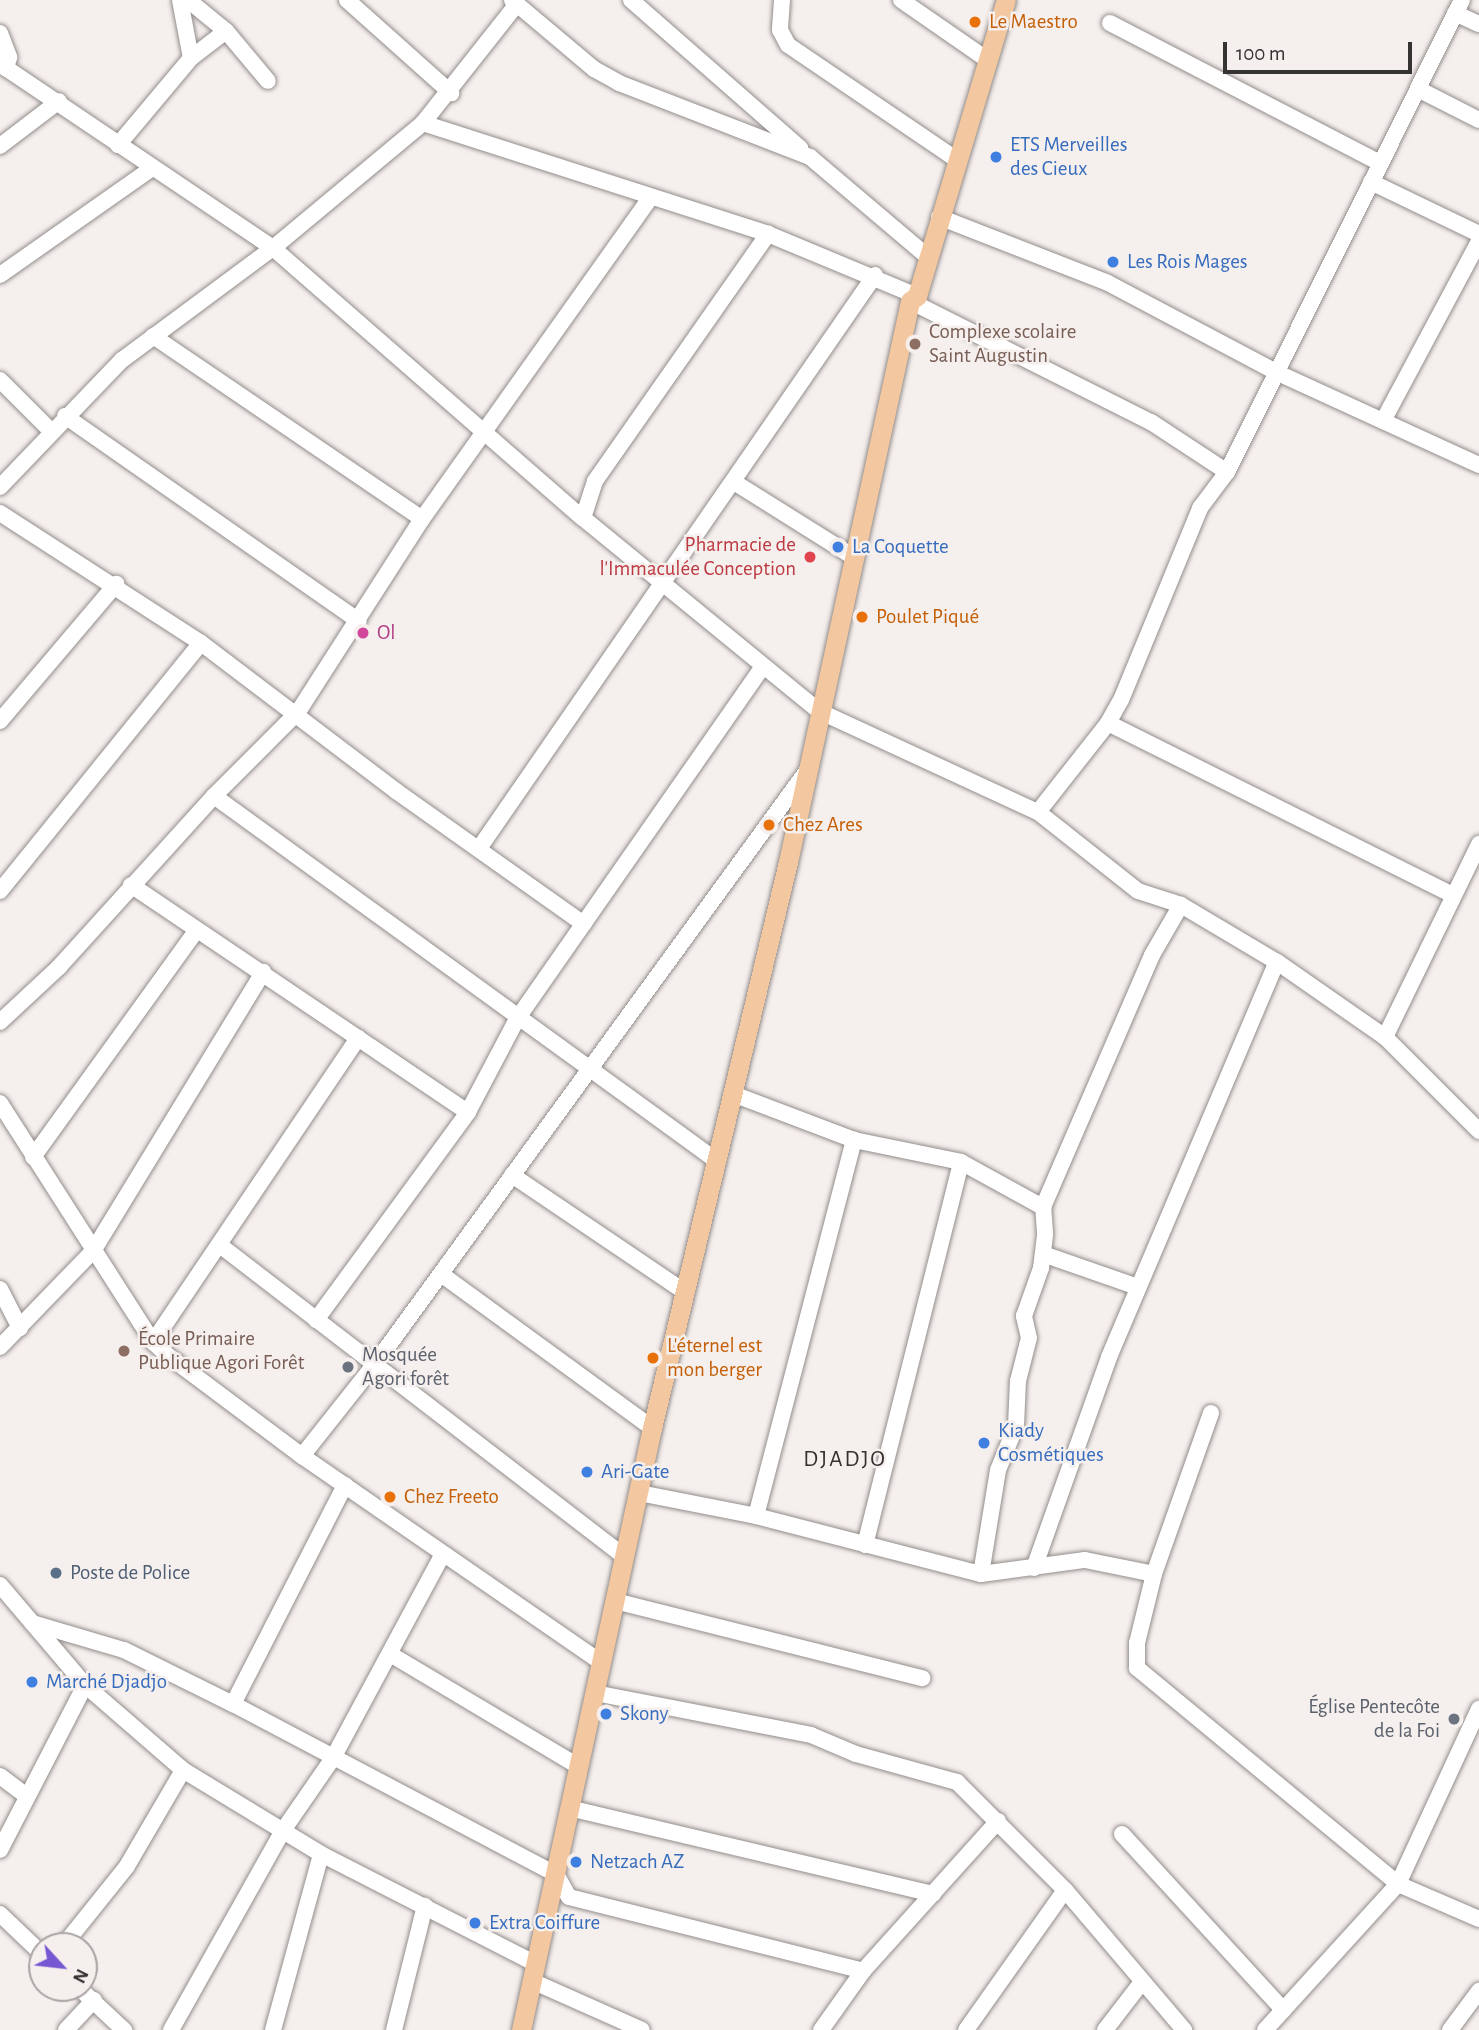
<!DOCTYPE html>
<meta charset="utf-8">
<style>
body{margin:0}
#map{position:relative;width:1479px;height:2030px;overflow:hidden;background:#f5efed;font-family:"Alegreya Sans",sans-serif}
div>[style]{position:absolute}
.roads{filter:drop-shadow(0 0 2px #928d8b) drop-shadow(0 0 2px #928d8b)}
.minor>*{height:16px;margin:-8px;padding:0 8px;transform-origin:8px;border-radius:8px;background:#fff}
.major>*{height:19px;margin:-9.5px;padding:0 9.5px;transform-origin:9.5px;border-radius:9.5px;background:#f3c8a1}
.dots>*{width:19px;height:19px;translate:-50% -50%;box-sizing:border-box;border:4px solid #f5efed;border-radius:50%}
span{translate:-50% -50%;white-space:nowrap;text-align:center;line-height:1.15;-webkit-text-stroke:5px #f5efed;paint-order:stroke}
.food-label{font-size:21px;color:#c56008}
.left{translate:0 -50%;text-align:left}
.shop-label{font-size:21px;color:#366cbe}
.education-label{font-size:21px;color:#785e54}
.health-label{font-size:21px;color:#be3a42}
.right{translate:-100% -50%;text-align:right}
.hotel-label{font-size:21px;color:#b23c85}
.worship-label{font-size:21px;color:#5b616d}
.service-label{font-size:21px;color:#4e5e75}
.neighbourhood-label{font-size:23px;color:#35312f;letter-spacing:2px}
.north{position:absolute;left:28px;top:1932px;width:70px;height:70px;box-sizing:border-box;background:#f5efed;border:2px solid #a9a4a3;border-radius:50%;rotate:117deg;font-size:19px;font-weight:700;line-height:28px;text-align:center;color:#363333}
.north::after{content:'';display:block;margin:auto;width:24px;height:32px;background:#7758d2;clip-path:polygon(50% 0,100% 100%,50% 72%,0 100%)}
.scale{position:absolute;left:1223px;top:42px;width:189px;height:32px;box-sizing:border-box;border:4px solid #363333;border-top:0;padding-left:9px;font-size:21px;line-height:24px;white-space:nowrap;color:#363333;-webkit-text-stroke:5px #f5efed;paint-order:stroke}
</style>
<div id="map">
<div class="roads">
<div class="minor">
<div style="left:180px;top:0;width:59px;rotate:79.3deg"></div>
<div style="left:188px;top:0;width:49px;rotate:39.2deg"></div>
<div style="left:226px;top:31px;width:65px;rotate:50deg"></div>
<div style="left:347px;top:0;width:140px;rotate:41.8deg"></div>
<div style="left:512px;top:0;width:107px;rotate:40.1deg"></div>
<div style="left:594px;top:69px;width:29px;rotate:29deg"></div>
<div style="left:619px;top:83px;width:205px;rotate:21.2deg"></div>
<div style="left:810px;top:157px;width:155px;rotate:40.3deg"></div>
<div style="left:631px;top:0;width:225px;rotate:41.2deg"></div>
<div style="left:782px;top:0;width:30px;rotate:94deg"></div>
<div style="left:780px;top:30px;width:17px;rotate:62deg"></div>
<div style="left:788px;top:45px;width:207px;rotate:34.2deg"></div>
<div style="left:901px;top:0;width:107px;rotate:34.7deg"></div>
<div style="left:1455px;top:13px;width:26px;rotate:25deg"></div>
<div style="left:1110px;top:23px;width:304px;rotate:27.4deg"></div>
<div style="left:0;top:33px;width:26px;rotate:69deg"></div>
<div style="left:9px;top:57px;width:12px;rotate:104deg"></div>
<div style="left:0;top:64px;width:329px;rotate:34deg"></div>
<div style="left:273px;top:248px;width:411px;rotate:41.1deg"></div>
<div style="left:583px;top:518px;width:305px;rotate:39.3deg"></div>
<div style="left:819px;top:711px;width:241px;rotate:24.8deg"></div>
<div style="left:1038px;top:812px;width:127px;rotate:38.3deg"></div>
<div style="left:1138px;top:891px;width:45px;rotate:18deg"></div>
<div style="left:1181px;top:905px;width:112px;rotate:30.7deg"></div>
<div style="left:1277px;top:962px;width:131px;rotate:34.8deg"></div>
<div style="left:1385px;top:1037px;width:133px;rotate:45deg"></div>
<div style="left:1418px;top:89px;width:68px;rotate:26.9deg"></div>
<div style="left:423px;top:123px;width:362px;rotate:17.8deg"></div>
<div style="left:768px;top:234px;width:161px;rotate:22.6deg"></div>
<div style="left:118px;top:145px;width:114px;rotate:-50deg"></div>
<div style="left:191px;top:58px;width:44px;rotate:-37.6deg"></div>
<div style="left:0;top:146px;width:74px;rotate:-37.3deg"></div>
<div style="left:1371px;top:182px;width:120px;rotate:25.7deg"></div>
<div style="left:939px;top:217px;width:181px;rotate:21.3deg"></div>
<div style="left:1108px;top:283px;width:192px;rotate:27.9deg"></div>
<div style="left:1278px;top:373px;width:221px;rotate:24.6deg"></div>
<div style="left:0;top:275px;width:186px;rotate:-35.1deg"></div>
<div style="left:910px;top:301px;width:270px;rotate:26.7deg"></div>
<div style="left:1151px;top:422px;width:91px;rotate:33.3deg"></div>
<div style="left:153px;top:336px;width:325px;rotate:34.2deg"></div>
<div style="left:0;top:380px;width:71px;rotate:45deg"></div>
<div style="left:65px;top:416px;width:358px;rotate:34.9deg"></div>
<div style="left:1383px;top:421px;width:204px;rotate:-61.9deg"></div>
<div style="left:734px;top:482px;width:139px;rotate:32.1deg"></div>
<div style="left:0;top:487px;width:176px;rotate:-46.2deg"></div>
<div style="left:122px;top:360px;width:188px;rotate:-36.6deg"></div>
<div style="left:273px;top:248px;width:195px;rotate:-39.8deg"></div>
<div style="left:423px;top:123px;width:152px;rotate:-51.7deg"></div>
<div style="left:0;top:513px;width:239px;rotate:32.9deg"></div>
<div style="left:201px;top:643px;width:245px;rotate:37.2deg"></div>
<div style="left:396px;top:791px;width:230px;rotate:35.3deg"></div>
<div style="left:583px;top:518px;width:39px;rotate:-72deg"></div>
<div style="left:595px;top:481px;width:302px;rotate:-55deg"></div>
<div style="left:0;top:721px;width:180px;rotate:-49.7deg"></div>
<div style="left:1108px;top:723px;width:385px;rotate:26.5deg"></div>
<div style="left:214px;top:796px;width:621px;rotate:35.97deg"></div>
<div style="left:1038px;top:812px;width:113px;rotate:-51.8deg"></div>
<div style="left:1108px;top:723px;width:26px;rotate:-61deg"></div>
<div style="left:1121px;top:700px;width:208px;rotate:-67.6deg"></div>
<div style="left:1200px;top:508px;width:45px;rotate:-53.1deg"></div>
<div style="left:1227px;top:472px;width:527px;rotate:-63.53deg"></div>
<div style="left:480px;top:847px;width:695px;rotate:-55.37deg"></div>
<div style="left:131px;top:885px;width:406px;rotate:34deg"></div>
<div style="left:0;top:891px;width:319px;rotate:-51deg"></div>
<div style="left:0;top:1022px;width:81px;rotate:-43deg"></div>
<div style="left:59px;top:967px;width:231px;rotate:-47.8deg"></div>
<div style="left:214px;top:796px;width:119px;rotate:-45deg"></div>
<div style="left:298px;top:712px;width:229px;rotate:-57.3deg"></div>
<div style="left:422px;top:519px;width:395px;rotate:-54.6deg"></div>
<div style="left:1385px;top:1037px;width:215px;rotate:-64deg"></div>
<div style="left:733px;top:1094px;width:129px;rotate:20.8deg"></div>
<div style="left:854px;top:1140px;width:109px;rotate:11.6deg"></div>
<div style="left:961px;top:1162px;width:94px;rotate:28.8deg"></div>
<div style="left:0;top:1103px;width:284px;rotate:57.4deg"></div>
<div style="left:153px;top:1342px;width:19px;rotate:43deg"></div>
<div style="left:167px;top:1355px;width:169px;rotate:36.8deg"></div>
<div style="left:302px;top:1456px;width:364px;rotate:34.6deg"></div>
<div style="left:33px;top:1157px;width:277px;rotate:-54.2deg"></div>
<div style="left:512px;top:1175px;width:210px;rotate:34.1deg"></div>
<div style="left:221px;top:1246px;width:510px;rotate:37.59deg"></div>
<div style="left:1043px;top:1254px;width:101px;rotate:19.2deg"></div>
<div style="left:441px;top:1274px;width:261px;rotate:36.1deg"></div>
<div style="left:0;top:1289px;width:44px;rotate:62.9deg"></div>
<div style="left:316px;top:1320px;width:258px;rotate:-53.8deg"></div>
<div style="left:468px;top:1112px;width:105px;rotate:-62.2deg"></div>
<div style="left:517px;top:1019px;width:430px;rotate:-55.1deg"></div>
<div style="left:153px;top:1342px;width:367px;rotate:-56deg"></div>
<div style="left:0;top:1347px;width:134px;rotate:-45.9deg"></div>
<div style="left:93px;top:1251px;width:327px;rotate:-58.6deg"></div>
<div style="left:1211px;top:1413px;width:171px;rotate:109.5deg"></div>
<div style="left:1154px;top:1574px;width:71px;rotate:103.8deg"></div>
<div style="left:1137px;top:1643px;width:25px;rotate:90deg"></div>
<div style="left:1137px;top:1668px;width:339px;rotate:39.6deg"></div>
<div style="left:1398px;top:1884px;width:88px;rotate:23.4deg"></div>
<div style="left:302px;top:1456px;width:117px;rotate:-51.6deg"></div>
<div style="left:375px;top:1364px;width:732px;rotate:-53.94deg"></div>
<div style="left:639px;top:1493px;width:119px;rotate:11.1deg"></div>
<div style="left:756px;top:1516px;width:232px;rotate:14.5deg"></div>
<div style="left:981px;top:1574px;width:105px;rotate:-7.7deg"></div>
<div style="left:1085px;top:1560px;width:70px;rotate:11.5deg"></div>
<div style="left:756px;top:1516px;width:389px;rotate:-75.4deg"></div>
<div style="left:865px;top:1545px;width:395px;rotate:-75.9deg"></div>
<div style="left:1034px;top:1568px;width:224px;rotate:-70.4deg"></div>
<div style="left:1109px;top:1357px;width:429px;rotate:-67deg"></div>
<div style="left:981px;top:1574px;width:105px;rotate:-80.7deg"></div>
<div style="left:998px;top:1470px;width:48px;rotate:-67.8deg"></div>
<div style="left:1016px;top:1426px;width:45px;rotate:-87.5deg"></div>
<div style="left:1018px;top:1381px;width:44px;rotate:-75.7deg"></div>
<div style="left:1029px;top:1338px;width:23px;rotate:-103deg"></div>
<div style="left:1024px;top:1316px;width:51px;rotate:-70.5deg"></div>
<div style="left:1041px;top:1268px;width:35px;rotate:-83deg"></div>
<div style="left:1045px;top:1233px;width:26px;rotate:-94deg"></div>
<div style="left:1043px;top:1207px;width:275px;rotate:-66.6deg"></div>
<div style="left:1152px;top:955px;width:58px;rotate:-59.9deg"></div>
<div style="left:0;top:1585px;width:131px;rotate:49.6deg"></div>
<div style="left:85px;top:1685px;width:130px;rotate:40.9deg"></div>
<div style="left:183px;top:1770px;width:162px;rotate:31.3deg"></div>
<div style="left:321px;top:1854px;width:242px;rotate:27.1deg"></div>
<div style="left:615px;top:1601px;width:317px;rotate:14.1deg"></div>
<div style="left:32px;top:1623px;width:96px;rotate:16.4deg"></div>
<div style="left:124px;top:1650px;width:122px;rotate:26.4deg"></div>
<div style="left:233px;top:1704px;width:365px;rotate:27.8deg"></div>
<div style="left:556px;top:1874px;width:26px;rotate:61deg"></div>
<div style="left:569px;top:1897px;width:303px;rotate:14.1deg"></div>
<div style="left:390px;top:1654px;width:219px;rotate:30.8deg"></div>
<div style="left:595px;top:1693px;width:220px;rotate:11deg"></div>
<div style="left:811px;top:1735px;width:49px;rotate:22.9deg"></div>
<div style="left:856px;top:1754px;width:105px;rotate:15.5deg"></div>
<div style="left:957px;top:1782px;width:153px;rotate:45deg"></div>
<div style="left:1065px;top:1890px;width:184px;rotate:49.6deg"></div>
<div style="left:233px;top:1704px;width:246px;rotate:-62.9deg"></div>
<div style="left:0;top:1776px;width:31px;rotate:37deg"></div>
<div style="left:569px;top:1808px;width:374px;rotate:13.3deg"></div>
<div style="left:1122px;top:1834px;width:239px;rotate:47.5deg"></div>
<div style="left:0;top:1850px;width:186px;rotate:-62.7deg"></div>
<div style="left:0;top:1914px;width:58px;rotate:43.6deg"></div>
<div style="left:63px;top:1946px;width:102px;rotate:-51.3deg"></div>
<div style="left:127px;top:1866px;width:111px;rotate:-59.7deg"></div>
<div style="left:532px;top:1981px;width:120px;rotate:24deg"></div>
<div style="left:79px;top:1988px;width:62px;rotate:43deg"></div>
<div style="left:66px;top:2030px;width:41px;rotate:-47deg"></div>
<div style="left:171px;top:2030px;width:231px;rotate:-60.7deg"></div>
<div style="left:284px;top:1829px;width:86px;rotate:-55.4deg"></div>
<div style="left:333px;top:1758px;width:232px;rotate:-61.7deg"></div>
<div style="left:273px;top:2030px;width:182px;rotate:-74.7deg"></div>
<div style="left:394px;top:2030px;width:128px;rotate:-76deg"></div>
<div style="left:821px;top:2030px;width:72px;rotate:-54.6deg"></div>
<div style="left:863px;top:1971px;width:202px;rotate:-48deg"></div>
<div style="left:966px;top:2030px;width:171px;rotate:-54.7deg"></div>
<div style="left:1105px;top:2030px;width:61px;rotate:-52.4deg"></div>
<div style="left:1265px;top:2030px;width:197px;rotate:-47.7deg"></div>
<div style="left:1398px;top:1884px;width:193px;rotate:-65.2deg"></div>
<div style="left:1450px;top:2030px;width:49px;rotate:-53.4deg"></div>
</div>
<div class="major">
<div style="left:521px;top:2030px;width:616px;rotate:-77.72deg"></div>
<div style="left:652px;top:1428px;width:582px;rotate:-76.49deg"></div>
<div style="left:788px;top:862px;width:574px;rotate:-77.73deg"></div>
<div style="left:910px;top:301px;width:9px;rotate:-36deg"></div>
<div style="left:917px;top:296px;width:309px;rotate:-73.3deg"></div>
</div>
</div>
<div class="dots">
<div style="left:975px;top:22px;background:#e8710a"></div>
<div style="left:996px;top:157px;background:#3f7fe0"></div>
<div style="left:1113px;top:262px;background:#3f7fe0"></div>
<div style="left:915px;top:344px;background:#8d6e63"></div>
<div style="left:838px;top:547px;background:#3f7fe0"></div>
<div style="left:810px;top:557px;background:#e0444e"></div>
<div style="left:862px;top:617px;background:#e8710a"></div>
<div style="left:363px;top:633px;background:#d1479c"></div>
<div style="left:769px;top:825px;background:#e8710a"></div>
<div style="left:124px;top:1351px;background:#8d6e63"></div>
<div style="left:653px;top:1358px;background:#e8710a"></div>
<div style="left:348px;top:1367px;background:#6b7280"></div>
<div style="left:984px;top:1443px;background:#3f7fe0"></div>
<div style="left:587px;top:1472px;background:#3f7fe0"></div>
<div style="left:390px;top:1497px;background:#e8710a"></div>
<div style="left:56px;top:1573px;background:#5c6f8a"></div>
<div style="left:32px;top:1682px;background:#3f7fe0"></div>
<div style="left:606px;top:1714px;background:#3f7fe0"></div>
<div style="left:1454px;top:1719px;background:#6b7280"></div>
<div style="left:576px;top:1862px;background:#3f7fe0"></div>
<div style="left:475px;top:1923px;background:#3f7fe0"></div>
</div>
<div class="food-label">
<span class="left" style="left:989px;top:22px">Le Maestro</span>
<span class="left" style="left:876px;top:617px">Poulet Piqué</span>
<span class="left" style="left:783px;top:825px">Chez Ares</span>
<span class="left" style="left:667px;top:1358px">L'éternel est<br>mon berger</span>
<span class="left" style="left:404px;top:1497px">Chez Freeto</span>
</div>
<div class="shop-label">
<span class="left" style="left:1010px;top:157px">ETS Merveilles<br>des Cieux</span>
<span class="left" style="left:1127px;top:262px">Les Rois Mages</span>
<span class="left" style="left:852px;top:547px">La Coquette</span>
<span class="left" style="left:998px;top:1443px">Kiady<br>Cosmétiques</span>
<span class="left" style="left:601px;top:1472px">Ari-Gate</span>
<span class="left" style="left:46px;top:1682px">Marché Djadjo</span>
<span class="left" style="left:620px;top:1714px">Skony</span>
<span class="left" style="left:590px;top:1862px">Netzach AZ</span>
<span class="left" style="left:489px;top:1923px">Extra Coiffure</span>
</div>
<div class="education-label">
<span class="left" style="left:929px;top:344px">Complexe scolaire<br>Saint Augustin</span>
<span class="left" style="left:138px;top:1351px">École Primaire<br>Publique Agori Forêt</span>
</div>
<div class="health-label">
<span class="right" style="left:796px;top:557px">Pharmacie de<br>l'Immaculée Conception</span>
</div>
<div class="hotel-label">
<span class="left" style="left:377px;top:633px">Ol</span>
</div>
<div class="worship-label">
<span class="left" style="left:362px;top:1367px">Mosquée<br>Agori forêt</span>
<span class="right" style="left:1440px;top:1719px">Église Pentecôte<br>de la Foi</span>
</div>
<div class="service-label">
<span class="left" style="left:70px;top:1573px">Poste de Police</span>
</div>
<div class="neighbourhood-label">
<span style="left:845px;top:1460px">DJADJO</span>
</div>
<div class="north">N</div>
<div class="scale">100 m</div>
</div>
